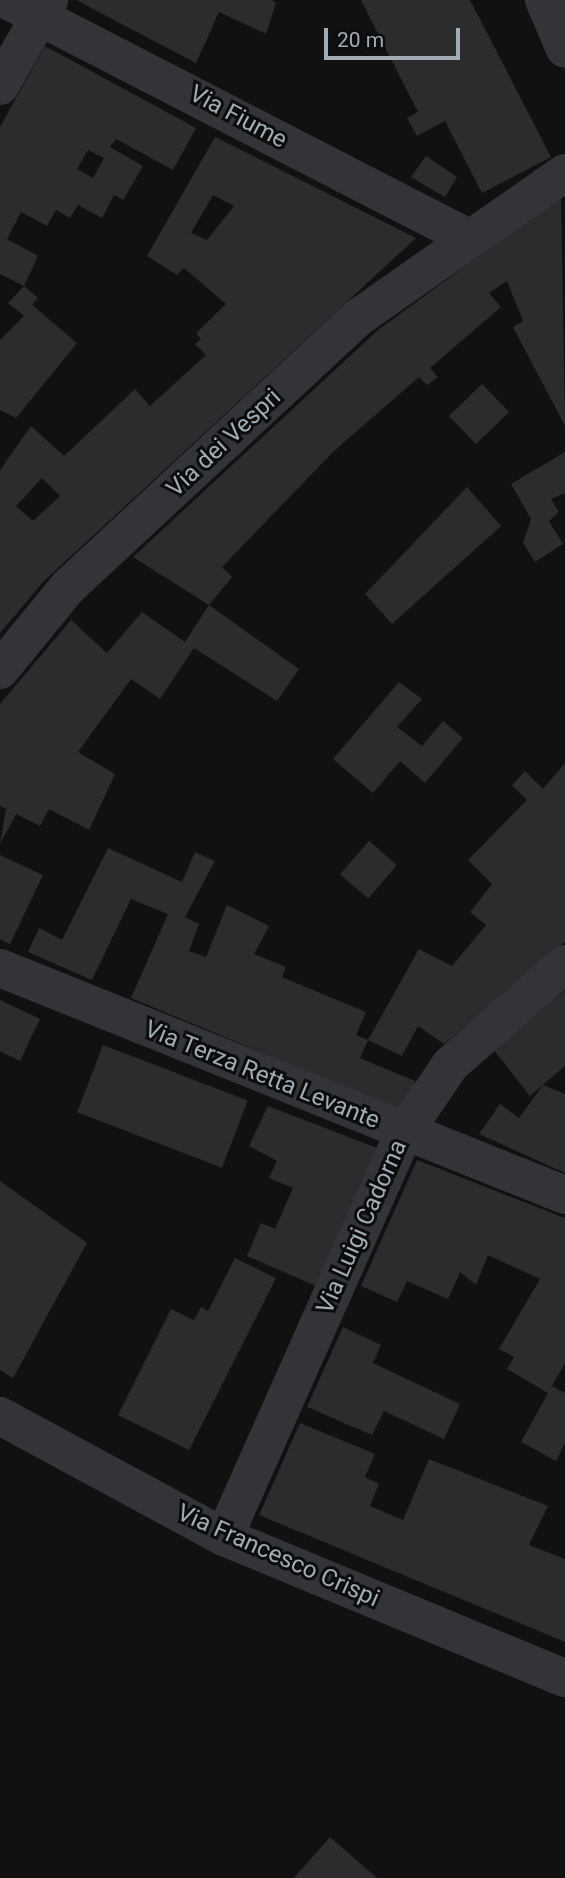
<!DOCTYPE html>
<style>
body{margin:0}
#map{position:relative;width:565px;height:1878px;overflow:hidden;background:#111112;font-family:Roboto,sans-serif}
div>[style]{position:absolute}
.building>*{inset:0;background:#2c2c2f;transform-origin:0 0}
.minor>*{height:38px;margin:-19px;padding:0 19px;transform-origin:19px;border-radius:19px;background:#323438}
span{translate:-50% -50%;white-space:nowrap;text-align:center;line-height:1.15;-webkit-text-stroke:6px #0c0c0d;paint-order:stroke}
.street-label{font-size:24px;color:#a1acb4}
.scale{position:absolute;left:324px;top:28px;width:136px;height:32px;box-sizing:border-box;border:4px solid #a1acb4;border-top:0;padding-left:9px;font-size:21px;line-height:24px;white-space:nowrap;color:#a1acb4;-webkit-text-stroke:5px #0c0c0d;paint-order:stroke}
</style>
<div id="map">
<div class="building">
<div style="clip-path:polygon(76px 0,271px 0,276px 3px,266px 34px,219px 12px,196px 63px)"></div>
<div style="clip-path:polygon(361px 0,470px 0,551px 157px,482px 193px,445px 121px,417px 136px,407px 118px,418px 112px)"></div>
<div style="clip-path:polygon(evenodd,45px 46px,196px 128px,173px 170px,116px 139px,110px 147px,143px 166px,123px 200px,114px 195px,102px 218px,78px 205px,70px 218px,56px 210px,47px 226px,21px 212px,7px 239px,38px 256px,24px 286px,0 274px,0 127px,45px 46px,88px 150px,104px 158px,93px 178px,77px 169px,88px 150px)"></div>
<div style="clip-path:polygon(evenodd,215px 137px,416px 238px,44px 581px,0 633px,0 470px,31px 426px,64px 456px,135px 389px,150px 406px,206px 355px,195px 344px,201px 339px,196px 333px,226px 304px,184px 268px,177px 275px,147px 256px,215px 137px,213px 195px,234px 206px,207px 240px,191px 233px,213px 195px,215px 137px,42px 478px,60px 496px,33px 521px,16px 506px,42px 478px)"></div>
<div style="clip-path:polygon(426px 156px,457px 177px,445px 197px,411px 177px)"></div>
<div style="clip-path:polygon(561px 196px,565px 426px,513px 327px,523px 321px,507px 281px,489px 293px,501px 307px,430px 368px,438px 377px,427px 385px,419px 377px,334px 451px,222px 567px,232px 577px,209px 605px,299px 669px,277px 701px,194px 648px,160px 699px,131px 679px,78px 752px,115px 774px,89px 830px,49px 809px,40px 826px,16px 814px,0 844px,6px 809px,0 806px,0 704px,71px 620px,107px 653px,142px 612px,185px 642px,209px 605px,133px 557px,378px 330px)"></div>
<div style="clip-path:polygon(24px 286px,38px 298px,32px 305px,77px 343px,16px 418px,0 410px,0 340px,24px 316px,8px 303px)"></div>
<div style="left:482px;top:384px;width:39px;height:46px;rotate:46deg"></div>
<div style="clip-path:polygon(565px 452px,565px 493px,551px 499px,559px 512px,549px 521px,563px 544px,535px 562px,523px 543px,531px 519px,511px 484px)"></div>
<div style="clip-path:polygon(467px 487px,501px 526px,392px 624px,365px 594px)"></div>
<div style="clip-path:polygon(399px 682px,422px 699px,397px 727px,422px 746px,443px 721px,463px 738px,425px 783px,400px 761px,373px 793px,333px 759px)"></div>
<div style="clip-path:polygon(565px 763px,565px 942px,444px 1044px,418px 1026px,402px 1056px,368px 1040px,360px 1058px,415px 1081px,402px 1111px,131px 998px,168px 914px,131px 899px,92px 980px,28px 952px,39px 928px,62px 940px,108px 848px,182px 882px,195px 852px,215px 861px,185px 917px,199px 924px,189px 951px,206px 957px,227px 905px,269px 926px,254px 954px,286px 967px,282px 977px,366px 1012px,356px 1035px,368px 1040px,419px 949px,452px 966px,486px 925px,470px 912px,492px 884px,468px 860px,527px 800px,512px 785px,525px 771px,543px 789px)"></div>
<div style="left:369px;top:841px;width:37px;height:44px;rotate:41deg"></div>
<div style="clip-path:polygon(0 855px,43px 875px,10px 944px,0 939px)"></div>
<div style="clip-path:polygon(565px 990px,565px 1066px,530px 1096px,493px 1049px)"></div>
<div style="clip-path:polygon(0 1000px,40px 1019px,20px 1061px,0 1051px)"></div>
<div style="left:103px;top:1045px;width:155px;height:72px;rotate:21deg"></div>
<div style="clip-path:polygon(543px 1085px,565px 1094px,565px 1173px,479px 1134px,500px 1104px,519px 1118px)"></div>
<div style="clip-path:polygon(268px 1106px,377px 1148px,316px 1286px,247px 1256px,261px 1223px,275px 1229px,293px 1188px,269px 1178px,277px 1161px,249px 1146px)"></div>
<div style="clip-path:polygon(417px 1160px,565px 1218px,565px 1363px,552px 1386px,565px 1393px,565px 1443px,556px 1461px,521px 1442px,548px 1393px,507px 1369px,514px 1357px,499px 1349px,540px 1279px,488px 1255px,476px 1285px,460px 1272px,448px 1299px,407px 1281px,397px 1302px,361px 1286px)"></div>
<div style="clip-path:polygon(0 1181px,87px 1243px,13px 1378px,0 1370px)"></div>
<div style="clip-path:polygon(235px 1258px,276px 1278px,189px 1450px,118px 1415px,171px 1309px,194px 1320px,201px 1307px,208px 1311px)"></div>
<div style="clip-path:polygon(343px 1327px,381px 1345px,373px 1363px,460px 1404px,444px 1439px,384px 1411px,372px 1435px,307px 1407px)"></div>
<div style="clip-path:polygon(300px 1423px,375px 1454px,365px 1477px,379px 1484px,370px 1506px,403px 1520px,429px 1459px,548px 1506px,529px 1545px,565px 1559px,565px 1642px,259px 1515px)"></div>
<div style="clip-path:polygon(330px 1837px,377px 1878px,294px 1878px)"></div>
</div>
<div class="minor">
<div style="left:7px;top:0;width:517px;rotate:27.26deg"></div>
<div style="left:544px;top:0;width:53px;rotate:66.8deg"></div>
<div style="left:0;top:86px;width:99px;rotate:-60.3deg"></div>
<div style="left:0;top:670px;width:107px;rotate:-50.7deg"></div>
<div style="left:68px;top:587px;width:397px;rotate:-42.9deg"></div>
<div style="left:359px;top:317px;width:251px;rotate:-35deg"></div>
<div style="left:0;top:968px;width:609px;rotate:21.89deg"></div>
<div style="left:0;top:1416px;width:255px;rotate:28.4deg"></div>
<div style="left:224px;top:1537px;width:369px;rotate:22.5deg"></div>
<div style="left:224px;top:1537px;width:442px;rotate:-66deg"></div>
<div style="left:404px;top:1133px;width:82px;rotate:-55.9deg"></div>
<div style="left:450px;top:1065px;width:153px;rotate:-41.3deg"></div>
</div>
<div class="street-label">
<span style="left:238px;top:117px;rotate:28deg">Via Fiume</span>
<span style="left:224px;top:443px;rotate:-43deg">Via dei Vespri</span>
<span style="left:262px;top:1075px;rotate:22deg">Via Terza Retta Levante</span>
<span style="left:362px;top:1227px;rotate:-66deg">Via Luigi Cadorna</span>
<span style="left:278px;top:1556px;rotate:24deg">Via Francesco Crispi</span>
</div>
<div class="scale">20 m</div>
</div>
